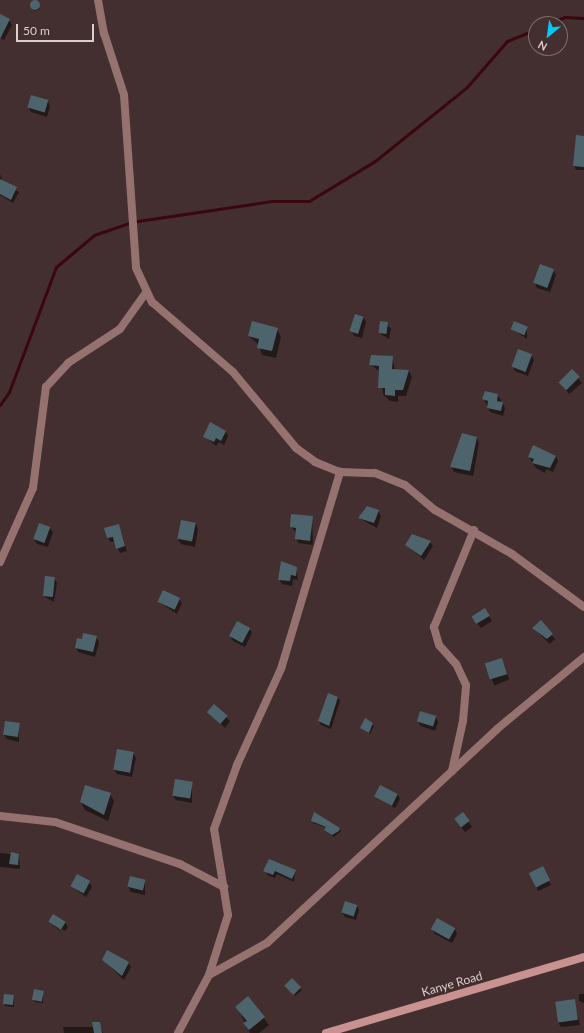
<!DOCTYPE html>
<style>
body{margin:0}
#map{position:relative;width:584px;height:1033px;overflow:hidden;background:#432f2f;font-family:Lato,sans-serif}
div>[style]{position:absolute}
.shadow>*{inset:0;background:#0007;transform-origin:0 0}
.stream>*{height:3px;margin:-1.5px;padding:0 1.5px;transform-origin:1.5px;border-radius:1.5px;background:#3b060d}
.building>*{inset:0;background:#4e646c;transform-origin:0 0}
.round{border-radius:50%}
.street>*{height:8px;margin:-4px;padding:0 4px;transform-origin:4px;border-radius:4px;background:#957170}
.secondary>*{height:8px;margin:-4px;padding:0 4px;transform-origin:4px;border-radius:4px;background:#ca9191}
span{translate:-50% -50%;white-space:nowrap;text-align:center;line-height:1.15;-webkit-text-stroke:3px #432f2f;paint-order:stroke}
.street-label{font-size:12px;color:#dbcecd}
.north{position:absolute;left:528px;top:16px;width:40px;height:40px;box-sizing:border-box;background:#432f2f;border:1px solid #806f6e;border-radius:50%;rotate:209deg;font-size:11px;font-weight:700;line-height:16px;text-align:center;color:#dbcecd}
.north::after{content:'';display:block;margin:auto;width:14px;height:18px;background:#00cbf8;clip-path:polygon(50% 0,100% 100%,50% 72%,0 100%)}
.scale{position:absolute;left:16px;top:24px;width:78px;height:18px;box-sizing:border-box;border:2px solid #dbcecd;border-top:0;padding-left:5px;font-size:12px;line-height:14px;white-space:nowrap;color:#dbcecd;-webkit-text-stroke:3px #432f2f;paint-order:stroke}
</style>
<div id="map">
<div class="shadow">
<div style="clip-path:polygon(31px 2px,37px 2px,40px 9px,34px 11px)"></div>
<div style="clip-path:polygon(0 20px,9px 20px,12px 25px,4px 40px,0 38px)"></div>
<div style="clip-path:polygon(48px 101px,50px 106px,47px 117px,31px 112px,28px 107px)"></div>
<div style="clip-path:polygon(584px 137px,584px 170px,576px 170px,574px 166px)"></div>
<div style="clip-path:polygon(0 174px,3px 183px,19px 192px,13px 203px,0 195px)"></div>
<div style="clip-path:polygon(553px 270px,556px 275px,550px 292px,537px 288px,535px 283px)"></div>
<div style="clip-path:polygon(363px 317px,366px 322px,362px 338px,354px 336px,352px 331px)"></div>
<div style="clip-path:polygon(381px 322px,391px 328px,389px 339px,379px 333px)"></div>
<div style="clip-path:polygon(527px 328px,527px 339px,512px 329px)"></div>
<div style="clip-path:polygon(277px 329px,281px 337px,276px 358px,262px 355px,259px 345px,249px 336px)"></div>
<div style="clip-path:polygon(531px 355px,534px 360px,528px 376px,515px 371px,513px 367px)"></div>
<div style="clip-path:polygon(392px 357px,395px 370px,409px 371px,412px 377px,406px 396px,398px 396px,398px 402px,390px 401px,383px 394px,380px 372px,370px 364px)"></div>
<div style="clip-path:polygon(572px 370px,582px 383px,569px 394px,560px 382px)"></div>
<div style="clip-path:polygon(498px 395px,505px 408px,503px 416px,490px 412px,484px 399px)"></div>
<div style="clip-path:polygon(226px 432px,228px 436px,224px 445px,219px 442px,216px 446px,204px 436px)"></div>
<div style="clip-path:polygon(477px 438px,479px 443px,473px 476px,454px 472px,451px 467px)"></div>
<div style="clip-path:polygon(556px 456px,558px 461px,553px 472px,546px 469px,545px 473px,536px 468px,529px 457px)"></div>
<div style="clip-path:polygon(378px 511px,381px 516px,377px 528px,359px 518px)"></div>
<div style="clip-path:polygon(292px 515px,312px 517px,313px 545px,298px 543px,296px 532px,291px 527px)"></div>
<div style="clip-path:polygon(196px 524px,198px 529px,195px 547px,181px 544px,178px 539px)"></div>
<div style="clip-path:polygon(119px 525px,127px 551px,120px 553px,115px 541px,111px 542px,108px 538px)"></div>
<div style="clip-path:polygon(50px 528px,53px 532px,48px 547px,37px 544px,34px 539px)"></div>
<div style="clip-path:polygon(430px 542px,433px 546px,424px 560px,406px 545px)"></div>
<div style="clip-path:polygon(296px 568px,298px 580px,293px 579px,292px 586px,282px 584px,279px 579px)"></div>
<div style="clip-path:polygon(46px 577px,54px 578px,57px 583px,54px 602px,43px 596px)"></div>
<div style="clip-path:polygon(179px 599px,182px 603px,177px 614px,159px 602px)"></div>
<div style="clip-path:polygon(489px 616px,492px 621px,481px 628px,476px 622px)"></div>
<div style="clip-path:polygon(541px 621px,555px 639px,550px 644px,533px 628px)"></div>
<div style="clip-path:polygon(249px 628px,252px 633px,245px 647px,233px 641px,230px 636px)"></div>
<div style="clip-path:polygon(96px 637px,99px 642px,95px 657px,78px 652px,76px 648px,82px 640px)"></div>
<div style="left:501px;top:659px;width:22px;height:16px;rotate:68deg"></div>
<div style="clip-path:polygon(338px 697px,340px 701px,331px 729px,321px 725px,319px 721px)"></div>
<div style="clip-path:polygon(214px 706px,230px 721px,225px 728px,209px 712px)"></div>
<div style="clip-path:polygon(436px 717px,438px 722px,435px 731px,421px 726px,418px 722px)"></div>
<div style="clip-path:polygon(365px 720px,374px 726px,370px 734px,361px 728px)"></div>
<div style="clip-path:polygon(19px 724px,19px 742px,7px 739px,4px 735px)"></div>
<div style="clip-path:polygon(133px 753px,136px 758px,132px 777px,117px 774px,114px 770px)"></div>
<div style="clip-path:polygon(192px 783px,192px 803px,176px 800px,173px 796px)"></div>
<div style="clip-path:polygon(110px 794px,114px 801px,108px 821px,85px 810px,81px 802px)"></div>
<div style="clip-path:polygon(397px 794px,400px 799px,395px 808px,376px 796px)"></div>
<div style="clip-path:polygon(315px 813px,340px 829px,341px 831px,334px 837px,327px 832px,327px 828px,313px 823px)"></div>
<div style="left:463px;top:814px;width:16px;height:9px;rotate:55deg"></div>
<div style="clip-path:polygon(0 853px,19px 855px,20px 869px,0 867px)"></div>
<div style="clip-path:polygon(269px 860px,295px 871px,294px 882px,277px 874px,275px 878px,267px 875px)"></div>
<div style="clip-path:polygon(545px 872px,551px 885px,538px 891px,536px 886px)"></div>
<div style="clip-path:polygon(145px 881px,145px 895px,131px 892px,128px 887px)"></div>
<div style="clip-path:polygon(89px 882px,92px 887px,86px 897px,71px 886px)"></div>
<div style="clip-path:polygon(357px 906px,359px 910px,356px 920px,345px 917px,342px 912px)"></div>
<div style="clip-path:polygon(437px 920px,455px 929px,457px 934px,452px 943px,435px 934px,432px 929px)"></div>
<div style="clip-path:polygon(49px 922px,65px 922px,68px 927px,65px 931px,52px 923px,64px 934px)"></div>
<div style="clip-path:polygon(103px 960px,128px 963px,131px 967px,124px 980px)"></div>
<div style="clip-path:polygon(292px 979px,302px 990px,295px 996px,287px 988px)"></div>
<div style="clip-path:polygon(43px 991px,43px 1003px,35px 1002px,34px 1000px)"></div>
<div style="clip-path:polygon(579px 994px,584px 994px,584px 1003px,579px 1001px)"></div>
<div style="clip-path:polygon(14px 996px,14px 1007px,5px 1006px,4px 1004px)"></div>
<div style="clip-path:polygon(248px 998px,269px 1025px,259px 1033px,250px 1033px,237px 1007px)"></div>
<div style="clip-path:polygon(574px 1000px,580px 1025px,561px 1027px,558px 1022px)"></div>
<div style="clip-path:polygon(99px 1023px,103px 1033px,64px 1033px,63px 1027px,94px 1027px)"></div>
</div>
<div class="stream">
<div style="left:547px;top:24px;width:19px;rotate:-21deg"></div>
<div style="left:565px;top:17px;width:19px;rotate:3deg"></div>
<div style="left:0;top:405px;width:16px;rotate:-55deg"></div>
<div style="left:9px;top:392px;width:134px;rotate:-69.4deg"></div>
<div style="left:56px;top:267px;width:50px;rotate:-40.1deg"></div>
<div style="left:94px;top:235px;width:39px;rotate:-19deg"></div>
<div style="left:131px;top:222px;width:143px;rotate:-8.5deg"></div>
<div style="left:272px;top:201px;width:37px"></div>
<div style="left:309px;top:201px;width:77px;rotate:-31.2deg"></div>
<div style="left:375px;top:161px;width:118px;rotate:-38.8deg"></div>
<div style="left:467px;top:87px;width:61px;rotate:-49deg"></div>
<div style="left:507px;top:41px;width:31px;rotate:-22deg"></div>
</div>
<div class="building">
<div class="round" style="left:30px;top:0;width:10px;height:10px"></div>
<div style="clip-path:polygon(0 14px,10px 19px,0 39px)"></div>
<div style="left:31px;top:95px;width:18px;height:13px;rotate:16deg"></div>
<div style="clip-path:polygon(576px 135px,584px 136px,584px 167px,573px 166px)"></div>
<div style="clip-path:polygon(0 179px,17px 187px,11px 200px,0 194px)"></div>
<div style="left:540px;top:264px;width:15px;height:20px;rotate:20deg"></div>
<div style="left:355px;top:314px;width:9px;height:18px;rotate:18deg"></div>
<div style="clip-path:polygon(252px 321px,278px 328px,272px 351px,257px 348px,259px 339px,248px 336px)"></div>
<div style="left:380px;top:321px;width:8px;height:12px;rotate:7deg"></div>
<div style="left:514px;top:321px;width:15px;height:9px;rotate:23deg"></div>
<div style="left:518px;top:349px;width:15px;height:19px;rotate:20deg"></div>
<div style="clip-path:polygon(371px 355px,393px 356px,392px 369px,409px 370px,403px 390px,395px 390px,395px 396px,385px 395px,385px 388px,378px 388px,379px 366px,369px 365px)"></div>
<div style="left:572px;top:369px;width:11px;height:19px;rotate:45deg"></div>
<div style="clip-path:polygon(485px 391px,498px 394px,497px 401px,503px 402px,501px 411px,487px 408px,488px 401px,482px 399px)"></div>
<div style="clip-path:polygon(210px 422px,226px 431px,221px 441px,216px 438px,214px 442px,203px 437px)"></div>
<div style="clip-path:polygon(462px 433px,477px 437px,470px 471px,450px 467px)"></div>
<div style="clip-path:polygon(533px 445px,556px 456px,550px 468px,532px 463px,534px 459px,528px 457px)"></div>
<div style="clip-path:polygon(367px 506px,379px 510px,374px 523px,358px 518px)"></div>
<div style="clip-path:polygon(291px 514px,313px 516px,310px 541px,295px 539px,296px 528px,290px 527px)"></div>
<div style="left:181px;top:520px;width:15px;height:19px;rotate:11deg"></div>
<div style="left:39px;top:523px;width:12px;height:17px;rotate:20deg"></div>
<div style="clip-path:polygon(119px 524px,125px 546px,116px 549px,113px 537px,107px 538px,104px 528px)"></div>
<div style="clip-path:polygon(412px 534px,431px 541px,421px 556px,405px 545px)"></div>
<div style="clip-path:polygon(281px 561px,297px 567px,296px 576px,291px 575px,290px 581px,278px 580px)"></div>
<div style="left:45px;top:576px;width:10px;height:20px;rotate:6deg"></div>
<div style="left:163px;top:590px;width:19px;height:13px;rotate:25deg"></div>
<div style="left:485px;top:608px;width:9px;height:16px;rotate:58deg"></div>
<div style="clip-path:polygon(541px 620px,553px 634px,547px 639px,532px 628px)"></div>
<div style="left:237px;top:621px;width:15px;height:17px;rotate:28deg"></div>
<div style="clip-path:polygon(83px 633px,97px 636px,93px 652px,75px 648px,77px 638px,82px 639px)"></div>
<div style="left:502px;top:658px;width:17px;height:18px;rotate:73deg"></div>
<div style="clip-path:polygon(328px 693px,338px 697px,329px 726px,318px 721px)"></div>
<div style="left:214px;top:704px;width:18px;height:11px;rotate:41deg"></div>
<div style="left:420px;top:711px;width:17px;height:11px;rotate:17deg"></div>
<div style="clip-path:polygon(365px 718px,373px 723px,369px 733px,360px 728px)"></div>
<div style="left:5px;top:721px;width:15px;height:14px;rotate:8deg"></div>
<div style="left:117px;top:749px;width:17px;height:21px;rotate:10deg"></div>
<div style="left:175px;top:779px;width:18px;height:17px;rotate:9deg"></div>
<div style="clip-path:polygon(85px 785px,111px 793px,104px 815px,80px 802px)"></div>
<div style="left:380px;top:785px;width:20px;height:13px;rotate:27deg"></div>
<div style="clip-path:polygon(314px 812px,340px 828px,339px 831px,332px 835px,324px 830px,326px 827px,311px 821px)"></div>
<div style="left:463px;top:812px;width:11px;height:11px;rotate:52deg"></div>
<div style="clip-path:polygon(11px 852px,19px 854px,18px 865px,9px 864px)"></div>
<div style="clip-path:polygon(269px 859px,296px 870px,292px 879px,275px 871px,273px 875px,263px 871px)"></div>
<div style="left:543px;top:866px;width:16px;height:16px;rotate:63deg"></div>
<div style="left:77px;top:874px;width:15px;height:14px;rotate:28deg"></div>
<div style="left:130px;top:876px;width:16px;height:11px;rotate:14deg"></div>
<div style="left:345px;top:901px;width:13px;height:12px;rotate:18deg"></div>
<div style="left:53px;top:914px;width:15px;height:9px;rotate:32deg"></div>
<div style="left:437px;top:918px;width:21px;height:13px;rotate:29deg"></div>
<div style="clip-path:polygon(107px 950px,129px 962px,122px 976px,102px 960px)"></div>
<div style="left:292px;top:978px;width:13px;height:11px;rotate:45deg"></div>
<div style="left:34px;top:989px;width:10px;height:11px;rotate:11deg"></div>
<div style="left:4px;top:994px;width:10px;height:10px;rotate:6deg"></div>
<div style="clip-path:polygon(248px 996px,265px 1017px,249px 1030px,243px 1023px,247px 1021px,235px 1007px)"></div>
<div style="left:575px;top:999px;width:21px;height:20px;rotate:82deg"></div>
<div style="clip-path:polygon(92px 1022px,100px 1022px,102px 1033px,94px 1033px)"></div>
</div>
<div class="street">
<div style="left:98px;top:0;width:34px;rotate:80deg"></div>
<div style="left:104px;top:33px;width:65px;rotate:72.1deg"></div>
<div style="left:124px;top:95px;width:173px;rotate:86deg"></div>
<div style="left:136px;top:268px;width:38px;rotate:65deg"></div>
<div style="left:152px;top:302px;width:107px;rotate:40.8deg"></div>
<div style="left:233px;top:372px;width:99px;rotate:50.3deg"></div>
<div style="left:296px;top:448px;width:24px;rotate:36deg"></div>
<div style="left:315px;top:462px;width:27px;rotate:22deg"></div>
<div style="left:340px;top:472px;width:35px;rotate:2deg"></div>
<div style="left:375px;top:473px;width:32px;rotate:22deg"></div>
<div style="left:405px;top:485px;width:39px;rotate:40deg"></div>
<div style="left:435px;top:510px;width:89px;rotate:29.7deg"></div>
<div style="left:512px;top:554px;width:89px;rotate:36.4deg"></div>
<div style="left:0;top:562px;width:81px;rotate:-66deg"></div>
<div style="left:33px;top:488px;width:102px;rotate:-82.7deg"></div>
<div style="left:46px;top:387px;width:33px;rotate:-47deg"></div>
<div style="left:68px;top:363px;width:62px;rotate:-33.2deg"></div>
<div style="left:120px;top:329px;width:43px;rotate:-54.5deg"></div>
<div style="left:452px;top:771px;width:51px;rotate:-77.6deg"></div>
<div style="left:463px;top:721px;width:36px;rotate:-85deg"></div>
<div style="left:466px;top:685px;width:23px;rotate:-115deg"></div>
<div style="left:456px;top:664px;width:25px;rotate:-132deg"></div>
<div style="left:439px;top:645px;width:19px;rotate:-106deg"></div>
<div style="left:434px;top:627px;width:105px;rotate:-67.6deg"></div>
<div style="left:0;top:816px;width:55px;rotate:6.2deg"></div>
<div style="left:55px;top:822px;width:132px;rotate:18.6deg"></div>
<div style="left:180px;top:864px;width:50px;rotate:27.6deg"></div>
<div style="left:209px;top:975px;width:66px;rotate:-28.9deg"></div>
<div style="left:267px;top:943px;width:314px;rotate:-42.9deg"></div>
<div style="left:497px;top:729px;width:113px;rotate:-39.6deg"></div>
<div style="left:178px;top:1033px;width:66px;rotate:-61.9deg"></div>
<div style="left:209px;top:975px;width:63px;rotate:-72.4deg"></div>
<div style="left:228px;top:915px;width:87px;rotate:-99.2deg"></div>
<div style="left:214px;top:829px;width:68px;rotate:-70.2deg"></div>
<div style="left:237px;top:765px;width:106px;rotate:-65.4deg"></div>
<div style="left:281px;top:669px;width:206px;rotate:-73.3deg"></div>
</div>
<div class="secondary">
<div style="left:326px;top:1033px;width:269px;rotate:-16.4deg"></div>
</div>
<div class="street-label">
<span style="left:452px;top:984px;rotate:-16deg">Kanye Road</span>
</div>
<div class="north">N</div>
<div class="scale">50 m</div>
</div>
